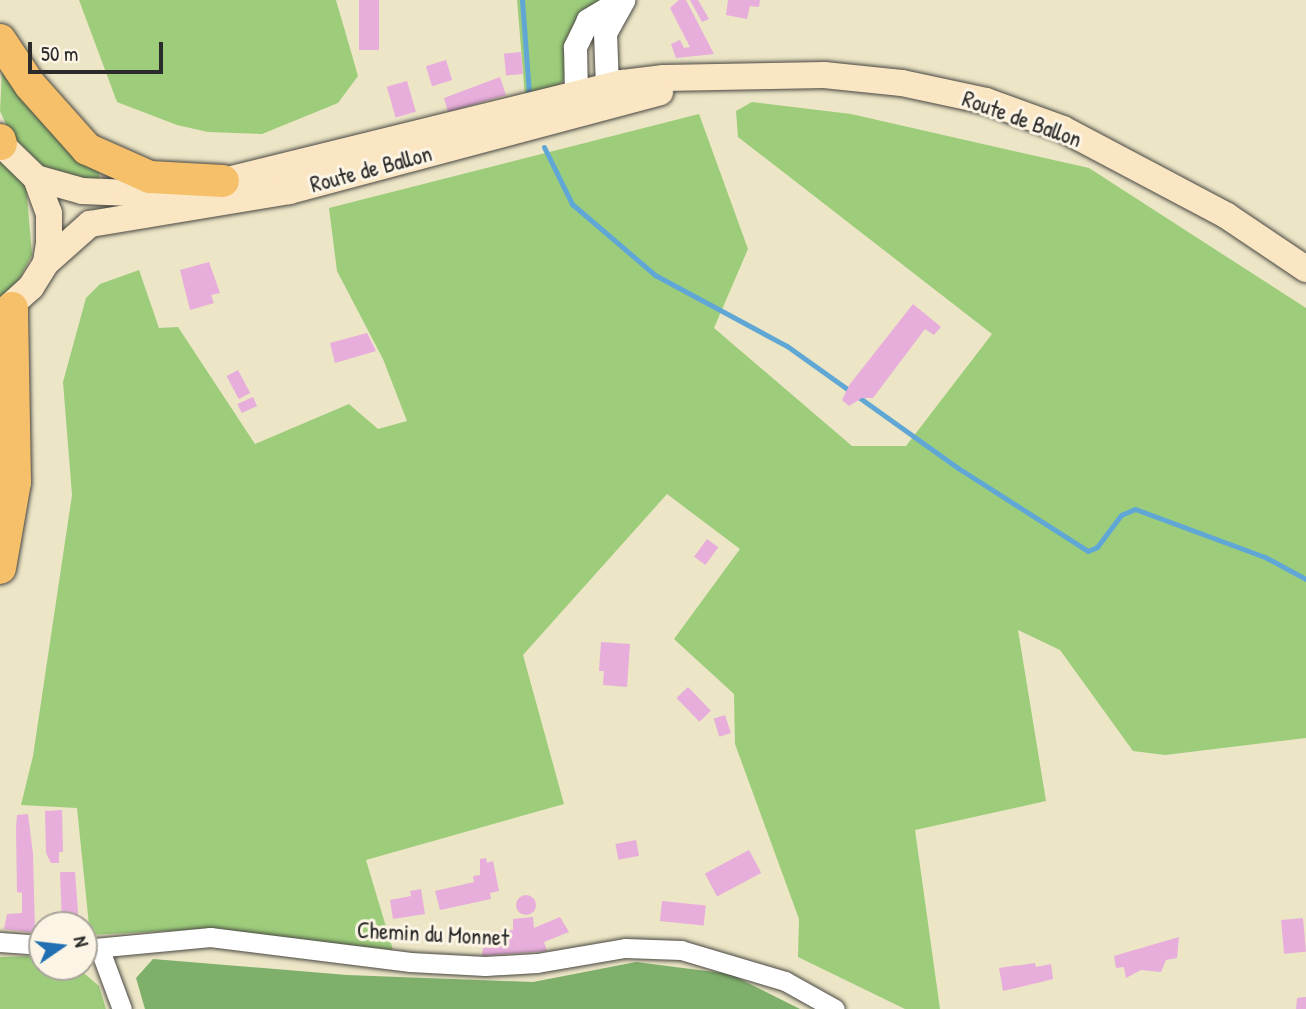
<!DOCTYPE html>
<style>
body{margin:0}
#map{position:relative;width:1306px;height:1009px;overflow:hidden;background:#ece5c6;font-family:"Patrick Hand",sans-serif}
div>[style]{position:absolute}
.green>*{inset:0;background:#9dcd7b}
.forest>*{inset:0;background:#7eb06b}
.stream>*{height:5px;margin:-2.5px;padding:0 2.5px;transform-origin:2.5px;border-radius:2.5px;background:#60a7d6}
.building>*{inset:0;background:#e7addb;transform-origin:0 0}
.round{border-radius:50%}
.roads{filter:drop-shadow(0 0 2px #484742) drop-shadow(0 0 2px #484742)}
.minor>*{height:19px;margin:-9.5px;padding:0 9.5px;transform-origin:9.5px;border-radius:9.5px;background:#fff}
.tertiary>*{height:23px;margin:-11.5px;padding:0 11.5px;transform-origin:11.5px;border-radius:11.5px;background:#fff}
.secondary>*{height:26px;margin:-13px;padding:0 13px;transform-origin:13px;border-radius:13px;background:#fbe6c4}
.trunk>*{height:32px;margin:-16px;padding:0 16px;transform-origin:16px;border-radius:16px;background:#f6c06b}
span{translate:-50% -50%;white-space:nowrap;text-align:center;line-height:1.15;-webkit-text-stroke:6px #fcf5e5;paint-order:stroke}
.street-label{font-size:23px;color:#2b2b2b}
.north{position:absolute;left:28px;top:911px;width:70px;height:70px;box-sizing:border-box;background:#fcf5e5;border:2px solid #a8a49b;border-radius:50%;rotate:76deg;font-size:19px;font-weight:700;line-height:28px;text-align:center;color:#2b2b2b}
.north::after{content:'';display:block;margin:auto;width:24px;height:32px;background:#1f6fb2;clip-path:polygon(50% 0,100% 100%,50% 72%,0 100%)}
.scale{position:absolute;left:28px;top:42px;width:135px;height:32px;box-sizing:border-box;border:4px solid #2b2b2b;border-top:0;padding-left:9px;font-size:21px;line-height:24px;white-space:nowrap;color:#2b2b2b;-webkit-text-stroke:5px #fcf5e5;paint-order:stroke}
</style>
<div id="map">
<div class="green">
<div style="clip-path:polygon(79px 0,336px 0,358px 76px,338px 103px,262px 134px,208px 132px,177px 125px,117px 102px)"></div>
<div style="clip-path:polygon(517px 0,601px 0,563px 81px,553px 90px,525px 96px)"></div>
<div style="clip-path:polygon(2px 72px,9px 72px,100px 166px,99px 179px,55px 178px,11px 135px,0 111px)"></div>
<div style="clip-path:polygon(752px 102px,851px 114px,1089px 168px,1306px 308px,1306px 738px,1165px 755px,1133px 751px,1060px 650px,1018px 630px,1046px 801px,915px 830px,940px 1009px,905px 1009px,798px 957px,799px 919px,735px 744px,734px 694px,674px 639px,740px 549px,667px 494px,523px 655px,564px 804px,366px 860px,393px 950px,204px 929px,90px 935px,77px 808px,21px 805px,33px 756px,72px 495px,63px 382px,86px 298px,100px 284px,139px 270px,159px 328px,178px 327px,255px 444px,349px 404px,378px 429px,407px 421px,383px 359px,337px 271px,329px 208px,699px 114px,748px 249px,714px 328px,852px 446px,906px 446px,992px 334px,738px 137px,736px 111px)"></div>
<div style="clip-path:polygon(0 160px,26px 185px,32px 255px,17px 283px,0 298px)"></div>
<div style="clip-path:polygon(42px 956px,42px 967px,78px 968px,99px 986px,106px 1009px,0 1009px,0 957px)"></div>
</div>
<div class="forest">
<div style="clip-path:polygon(153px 959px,347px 975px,533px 982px,636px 962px,730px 974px,800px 1009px,145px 1009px,136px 978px)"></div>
</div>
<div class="stream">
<div style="left:522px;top:0;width:93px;rotate:85.7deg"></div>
<div style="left:544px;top:147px;width:64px;rotate:63.8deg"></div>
<div style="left:572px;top:204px;width:109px;rotate:40.5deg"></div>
<div style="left:655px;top:275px;width:150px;rotate:28.3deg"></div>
<div style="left:787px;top:346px;width:210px;rotate:35.5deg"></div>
<div style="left:958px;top:468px;width:154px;rotate:32.6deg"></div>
<div style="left:1088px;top:551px;width:10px;rotate:-24deg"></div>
<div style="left:1097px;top:547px;width:40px;rotate:-53deg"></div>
<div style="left:1121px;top:515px;width:15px;rotate:-23deg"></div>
<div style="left:1135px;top:509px;width:139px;rotate:20.3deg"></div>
<div style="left:1265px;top:557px;width:47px;rotate:28.2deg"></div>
</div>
<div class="building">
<div style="left:359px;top:0;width:20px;height:50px"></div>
<div style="clip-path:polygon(679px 0,686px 0,714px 54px,676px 58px,671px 44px,680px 40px,684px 48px,690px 47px,670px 8px)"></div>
<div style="clip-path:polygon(690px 0,698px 0,709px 19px,702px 22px)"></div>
<div style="clip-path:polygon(728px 0,760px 0,759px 7px,750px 6px,747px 19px,726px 15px)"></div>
<div style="left:521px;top:52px;width:22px;height:17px;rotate:85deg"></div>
<div style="left:446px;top:60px;width:21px;height:21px;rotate:73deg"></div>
<div style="clip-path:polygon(500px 77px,506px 95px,448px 112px,444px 98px)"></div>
<div style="left:407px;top:81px;width:32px;height:21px;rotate:74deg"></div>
<div style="clip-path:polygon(209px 262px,220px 293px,211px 295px,214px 303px,190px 310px,180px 270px)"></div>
<div style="clip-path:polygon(913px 304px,941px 327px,934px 335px,925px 329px,873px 398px,862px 398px,849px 406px,842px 400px,850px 384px)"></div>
<div style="clip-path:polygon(367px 333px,376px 351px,335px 363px,330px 343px)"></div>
<div style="left:238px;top:370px;width:26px;height:13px;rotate:62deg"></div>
<div style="left:253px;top:397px;width:10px;height:17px;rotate:66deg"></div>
<div style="left:707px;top:539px;width:14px;height:22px;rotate:36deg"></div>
<div style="clip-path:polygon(601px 642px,630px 644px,627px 687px,603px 685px,604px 671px,599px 671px)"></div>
<div style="left:688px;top:687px;width:33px;height:16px;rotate:46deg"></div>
<div style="left:725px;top:715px;width:19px;height:12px;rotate:72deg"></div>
<div style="clip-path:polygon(62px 810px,63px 852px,59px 852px,59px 863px,51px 863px,46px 853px,45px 811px)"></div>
<div style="clip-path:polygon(28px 814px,33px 854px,35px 933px,4px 929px,7px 914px,22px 913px,22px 893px,17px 892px,16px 828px,17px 815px)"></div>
<div style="left:636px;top:840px;width:16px;height:21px;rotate:79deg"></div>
<div style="left:749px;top:850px;width:26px;height:50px;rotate:62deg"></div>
<div style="clip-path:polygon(486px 858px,487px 863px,493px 861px,499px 891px,490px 893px,491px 899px,440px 910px,435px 891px,474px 882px,473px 876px,480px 875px,480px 859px)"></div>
<div style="clip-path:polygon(60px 872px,75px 872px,79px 925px,62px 925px)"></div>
<div style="clip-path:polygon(421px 889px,425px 914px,393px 919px,390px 900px,411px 896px,410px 891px)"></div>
<div class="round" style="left:516px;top:895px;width:20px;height:20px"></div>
<div style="left:662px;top:901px;width:44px;height:20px;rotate:6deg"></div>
<div style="clip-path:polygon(533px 917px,534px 928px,560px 917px,569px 932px,544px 942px,547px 951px,482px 956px,483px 948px,491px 947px,490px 932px,513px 930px,513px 919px)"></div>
<div style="left:1303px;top:918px;width:34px;height:22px;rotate:85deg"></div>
<div style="clip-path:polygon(1179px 937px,1177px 958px,1166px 960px,1161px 972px,1141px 970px,1126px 978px,1124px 967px,1116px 968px,1114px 956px)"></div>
<div style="clip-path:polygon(1035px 963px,1036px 967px,1051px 964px,1053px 979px,1003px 991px,999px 968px)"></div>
<div style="clip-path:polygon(1306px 997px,1306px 1009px,1296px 1009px,1297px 998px)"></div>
</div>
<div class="roads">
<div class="minor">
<div style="left:0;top:942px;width:42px;rotate:4.1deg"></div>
<div style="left:84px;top:949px;width:127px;rotate:-5.4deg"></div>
<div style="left:210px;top:937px;width:202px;rotate:7.1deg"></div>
<div style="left:410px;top:962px;width:75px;rotate:3.1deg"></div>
<div style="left:485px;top:966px;width:52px;rotate:-3.3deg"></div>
<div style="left:537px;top:963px;width:89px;rotate:-9.7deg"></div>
<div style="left:625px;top:948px;width:56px;rotate:2deg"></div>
<div style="left:681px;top:950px;width:109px;rotate:16.6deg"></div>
<div style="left:785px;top:981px;width:57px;rotate:29.2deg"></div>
<div style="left:100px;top:950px;width:63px;rotate:69.6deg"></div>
</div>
<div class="tertiary">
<div style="left:621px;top:0;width:39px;rotate:149deg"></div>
<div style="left:588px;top:20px;width:30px;rotate:116deg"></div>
<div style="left:575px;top:47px;width:47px;rotate:88.8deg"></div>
<div style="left:576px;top:94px;width:24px;rotate:42deg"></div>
<div style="left:594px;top:110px;width:26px;rotate:-61deg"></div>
<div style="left:607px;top:87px;width:54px;rotate:-92.1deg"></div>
<div style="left:605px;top:33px;width:38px;rotate:-61deg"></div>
</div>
<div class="secondary">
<div style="left:0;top:143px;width:50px;rotate:44.2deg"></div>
<div style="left:36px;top:178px;width:37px;rotate:70deg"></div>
<div style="left:49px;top:213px;width:30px;rotate:90deg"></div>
<div style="left:49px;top:243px;width:20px;rotate:99deg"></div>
<div style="left:46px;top:263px;width:28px;rotate:122deg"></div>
<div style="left:31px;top:287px;width:42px;rotate:137.9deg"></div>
<div style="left:36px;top:178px;width:48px;rotate:15.8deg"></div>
<div style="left:82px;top:191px;width:48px;rotate:2.4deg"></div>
<div style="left:130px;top:193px;width:94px;rotate:-7.4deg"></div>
<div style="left:223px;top:181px;width:412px;rotate:-13.8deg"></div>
<div style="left:623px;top:83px;width:41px;rotate:-7deg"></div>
<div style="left:664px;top:78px;width:160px;rotate:-1.1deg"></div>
<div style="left:824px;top:75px;width:78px;rotate:5.9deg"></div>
<div style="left:902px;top:83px;width:86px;rotate:12.1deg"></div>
<div style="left:986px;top:101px;width:82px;rotate:20deg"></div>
<div style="left:1063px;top:129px;width:186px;rotate:27.9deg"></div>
<div style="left:1227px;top:216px;width:95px;rotate:33.9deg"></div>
<div style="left:46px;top:263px;width:59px;rotate:-41.6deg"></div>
<div style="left:90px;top:224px;width:202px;rotate:-9.4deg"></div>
<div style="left:289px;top:191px;width:384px;rotate:-14.9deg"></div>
</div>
<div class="trunk">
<div style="left:0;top:40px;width:54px;rotate:56.3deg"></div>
<div style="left:30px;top:85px;width:86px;rotate:48.3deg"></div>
<div style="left:87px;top:149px;width:69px;rotate:24deg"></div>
<div style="left:150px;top:177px;width:73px;rotate:3.1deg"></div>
<div style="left:0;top:140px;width:4px;rotate:76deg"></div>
<div style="left:0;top:568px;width:87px;rotate:-80.1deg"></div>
<div style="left:15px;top:482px;width:174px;rotate:-91deg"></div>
</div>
</div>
<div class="street-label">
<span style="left:1022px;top:119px;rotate:20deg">Route de Ballon</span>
<span style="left:371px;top:169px;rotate:-15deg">Route de Ballon</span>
<span style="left:433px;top:934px;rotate:3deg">Chemin du Monnet</span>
</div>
<div class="north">N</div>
<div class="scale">50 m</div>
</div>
